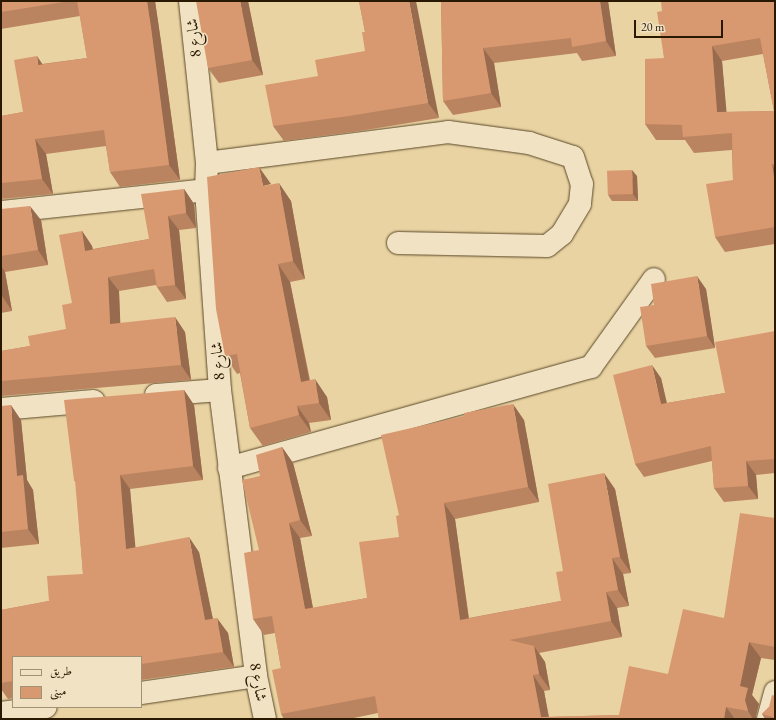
<!DOCTYPE html>
<meta charset="utf-8">
<style>
body{margin:0}
#map{position:relative;width:776px;height:720px;overflow:hidden;background:#e9d3a2;font-family:"EB Garamond",Amiri,serif}
div>[style]{position:absolute}
.roads{filter:drop-shadow(0 0 1px #5a4829) drop-shadow(0 0 1px #5a4829)}
.minor>*{height:22px;margin:-11px;padding:0 11px;transform-origin:11px;border-radius:11px;background:#f1e2c3}
.wall>*{inset:0;background:#bb8460}
.shaded-wall>*{inset:0;background:#986b4e}
.building>*{inset:0;background:#d99970;transform-origin:0 0}
span{translate:-50% -50%;white-space:nowrap;text-align:center;line-height:1.15;-webkit-text-stroke:3px #f1e2c3;paint-order:stroke}
.street-label{font-size:16px;color:#2a1901}
.frame{position:absolute;inset:0;border:2px solid #2a1901;pointer-events:none}
.legend{position:absolute;left:12px;top:656px;width:130px;height:52px;box-sizing:border-box;background:#f1e2c3;border:1px solid #a19275;margin:0;padding:5px 7px;list-style:none;font-size:12px;color:#2a1901}
.legend li{display:flex;align-items:center;gap:8px;height:20px}
.legend b{width:20px;border:1px solid #a19275}
.scale{position:absolute;left:634px;top:20px;width:89px;height:18px;box-sizing:border-box;border:2px solid #2a1901;border-top:0;padding-left:5px;font-size:12px;line-height:14px;white-space:nowrap;color:#2a1901;-webkit-text-stroke:3px #f1e2c3;paint-order:stroke}
</style>
<div id="map">
<div class="roads">
<div class="minor">
<div style="left:190px;top:1px;width:163px;rotate:84deg"></div>
<div style="left:207px;top:163px;width:27px;rotate:92deg"></div>
<div style="left:206px;top:190px;width:200px;rotate:86deg"></div>
<div style="left:220px;top:390px;width:288px;rotate:82.8deg"></div>
<div style="left:256px;top:676px;width:44px;rotate:78.2deg"></div>
<div style="left:207px;top:163px;width:243px;rotate:-7.3deg"></div>
<div style="left:448px;top:132px;width:82px;rotate:7.7deg"></div>
<div style="left:529px;top:143px;width:46px;rotate:17.7deg"></div>
<div style="left:573px;top:157px;width:28px;rotate:72deg"></div>
<div style="left:582px;top:184px;width:20px;rotate:96deg"></div>
<div style="left:580px;top:204px;width:35px;rotate:121deg"></div>
<div style="left:562px;top:234px;width:19px;rotate:141deg"></div>
<div style="left:547px;top:246px;width:149px;rotate:-178.8deg"></div>
<div style="left:1px;top:212px;width:206px;rotate:-6.1deg"></div>
<div style="left:156px;top:395px;width:64px;rotate:-4.5deg"></div>
<div style="left:1px;top:409px;width:93px;rotate:-4.9deg"></div>
<div style="left:229px;top:468px;width:376px;rotate:-15.6deg"></div>
<div style="left:591px;top:367px;width:108px;rotate:-54.4deg"></div>
<div style="left:141px;top:693px;width:116px;rotate:-8.4deg"></div>
<div style="left:1px;top:713px;width:45px;rotate:-7.6deg"></div>
<div style="left:768px;top:719px;width:28px;rotate:-75deg"></div>
</div>
</div>
<div class="wall">
<div style="clip-path:polygon(1px 1px,155px 1px,161px 42px,180px 180px,120px 187px,110px 172px,106px 146px,46px 154px,53px 194px,1px 199px,1px 116px,23px 112px,42px 64px,87px 58px,80px 16px,1px 29px)"></div>
<div style="clip-path:polygon(248px 1px,263px 75px,219px 83px,208px 68px)"></div>
<div style="clip-path:polygon(359px 1px,439px 118px,360px 131px,284px 141px,273px 126px,318px 76px,365px 51px,365px 32px)"></div>
<div style="clip-path:polygon(441px 1px,608px 1px,616px 56px,582px 61px,577px 53px,494px 63px,501px 107px,453px 115px,443px 101px)"></div>
<div style="clip-path:polygon(evenodd,775px 1px,775px 244px,725px 252px,715px 237px,733px 180px,732px 150px,694px 153px,685px 140px,656px 140px,645px 124px,664px 58px,662px 11px,775px 1px,763px 54px,774px 111px,726px 112px,722px 61px,763px 54px)"></div>
<div style="clip-path:polygon(637px 176px,638px 201px,612px 201px,608px 195px)"></div>
<div style="clip-path:polygon(271px 185px,291px 201px,305px 279px,290px 282px,310px 380px,327px 397px,331px 420px,309px 423px,311px 432px,263px 446px,250px 428px,240px 373px,237px 374px,225px 356px)"></div>
<div style="clip-path:polygon(184px 189px,194px 204px,196px 228px,179px 230px,186px 299px,167px 302px,157px 287px,156px 285px,119px 291px,120px 323px,185px 332px,191px 380px,1px 396px,1px 351px,30px 346px,66px 329px,72px 303px,82px 231px,92px 246px,93px 249px,149px 239px)"></div>
<div style="clip-path:polygon(1px 209px,41px 220px,48px 265px,5px 272px,12px 311px,1px 313px)"></div>
<div style="clip-path:polygon(706px 289px,715px 348px,655px 358px,646px 346px,654px 305px)"></div>
<div style="clip-path:polygon(775px 331px,775px 473px,756px 475px,758px 499px,724px 502px,714px 488px,712px 461px,644px 477px,635px 464px,661px 378px,667px 403px,725px 393px)"></div>
<div style="clip-path:polygon(184px 390px,194px 405px,203px 480px,130px 489px,135px 547px,199px 552px,213px 619px,228px 633px,234px 667px,141px 680px,141px 657px,13px 657px,13px 698px,8px 699px,1px 689px,1px 610px,49px 601px,83px 574px,76px 483px,74px 480px)"></div>
<div style="clip-path:polygon(1px 406px,21px 420px,27px 480px,33px 490px,39px 544px,1px 548px)"></div>
<div style="clip-path:polygon(524px 420px,539px 502px,455px 519px,469px 618px,561px 601px,563px 571px,615px 489px,631px 573px,623px 574px,629px 606px,617px 608px,622px 637px,539px 653px,545px 662px,550px 690px,544px 691px,549px 717px,619px 715px,668px 674px,724px 618px,775px 518px,775px 660px,761px 658px,752px 695px,759px 704px,756px 716px,757px 719px,379px 719px,378px 713px,349px 719px,284px 719px,281px 714px,281px 668px,275px 633px,264px 635px,253px 619px,259px 550px,260px 476px,282px 447px,293px 463px,312px 536px,300px 538px,313px 608px,367px 598px,399px 537px,399px 515px)"></div>
<div style="clip-path:polygon(769px 707px,775px 719px,765px 719px,762px 714px)"></div>
</div>
<div class="shaded-wall">
<div style="clip-path:polygon(147px 1px,155px 1px,161px 42px,180px 180px,169px 165px)"></div>
<div style="clip-path:polygon(240px 1px,248px 1px,263px 75px,252px 60px)"></div>
<div style="clip-path:polygon(409px 1px,416px 1px,439px 118px,428px 103px)"></div>
<div style="clip-path:polygon(600px 1px,608px 1px,616px 56px,606px 41px)"></div>
<div style="clip-path:polygon(712px 46px,722px 61px,728px 128px,717px 112px)"></div>
<div style="clip-path:polygon(483px 48px,494px 63px,501px 107px,491px 93px)"></div>
<div style="clip-path:polygon(37px 56px,47px 71px,38px 65px)"></div>
<div style="clip-path:polygon(35px 139px,46px 154px,53px 194px,42px 179px)"></div>
<div style="clip-path:polygon(772px 164px,775px 169px,775px 184px)"></div>
<div style="clip-path:polygon(259px 167px,271px 184px,263px 186px)"></div>
<div style="clip-path:polygon(632px 170px,637px 176px,638px 201px,633px 194px)"></div>
<div style="clip-path:polygon(279px 183px,291px 201px,305px 279px,293px 261px)"></div>
<div style="clip-path:polygon(184px 189px,194px 204px,196px 228px,186px 213px)"></div>
<div style="clip-path:polygon(30px 206px,41px 220px,48px 265px,38px 250px)"></div>
<div style="clip-path:polygon(168px 216px,179px 230px,186px 299px,175px 285px)"></div>
<div style="clip-path:polygon(82px 231px,92px 246px,95px 266px,85px 251px)"></div>
<div style="clip-path:polygon(278px 264px,290px 282px,313px 399px,301px 382px)"></div>
<div style="clip-path:polygon(1px 266px,5px 272px,12px 311px,2px 296px,1px 292px)"></div>
<div style="clip-path:polygon(697px 276px,706px 289px,715px 348px,707px 336px)"></div>
<div style="clip-path:polygon(108px 277px,119px 291px,121px 339px,110px 324px)"></div>
<div style="clip-path:polygon(175px 317px,185px 332px,191px 380px,181px 365px)"></div>
<div style="clip-path:polygon(652px 365px,661px 378px,670px 418px,661px 404px)"></div>
<div style="clip-path:polygon(315px 379px,327px 397px,331px 420px,319px 403px)"></div>
<div style="clip-path:polygon(184px 390px,194px 405px,203px 480px,193px 466px)"></div>
<div style="clip-path:polygon(513px 404px,524px 420px,539px 502px,528px 487px)"></div>
<div style="clip-path:polygon(11px 405px,21px 420px,27px 480px,33px 490px,39px 544px,28px 529px,17px 476px)"></div>
<div style="clip-path:polygon(297px 406px,309px 423px,311px 432px,299px 415px)"></div>
<div style="clip-path:polygon(282px 447px,293px 463px,312px 536px,300px 520px)"></div>
<div style="clip-path:polygon(746px 461px,756px 475px,758px 499px,748px 486px)"></div>
<div style="clip-path:polygon(604px 473px,615px 489px,631px 573px,620px 557px)"></div>
<div style="clip-path:polygon(120px 475px,130px 489px,137px 564px,126px 549px)"></div>
<div style="clip-path:polygon(444px 503px,455px 519px,471px 636px,460px 620px)"></div>
<div style="clip-path:polygon(289px 523px,300px 538px,316px 625px,305px 609px)"></div>
<div style="clip-path:polygon(189px 537px,199px 552px,216px 635px,205px 620px)"></div>
<div style="clip-path:polygon(612px 558px,623px 574px,629px 606px,618px 590px)"></div>
<div style="clip-path:polygon(606px 592px,617px 608px,622px 637px,611px 621px)"></div>
<div style="clip-path:polygon(217px 618px,228px 633px,234px 667px,223px 652px)"></div>
<div style="clip-path:polygon(749px 642px,761px 658px,752px 695px,759px 704px,756px 716px,757px 719px,753px 719px,748px 711px,740px 686px)"></div>
<div style="clip-path:polygon(534px 646px,545px 662px,550px 690px,539px 674px)"></div>
<div style="clip-path:polygon(533px 675px,544px 691px,549px 719px,541px 717px)"></div>
<div style="clip-path:polygon(726px 707px,735px 719px,724px 719px)"></div>
</div>
<div class="building">
<div style="clip-path:polygon(1px 1px,70px 1px,1px 12px)"></div>
<div style="clip-path:polygon(77px 1px,147px 1px,151px 27px,169px 165px,110px 172px,104px 130px,35px 139px,42px 179px,1px 183px,1px 116px,23px 112px,14px 60px,37px 56px,38px 65px,87px 58px)"></div>
<div style="clip-path:polygon(196px 1px,240px 1px,252px 60px,208px 68px)"></div>
<div style="clip-path:polygon(359px 1px,409px 1px,428px 103px,349px 116px,273px 126px,265px 85px,318px 76px,315px 60px,365px 51px,362px 32px,365px 32px)"></div>
<div style="clip-path:polygon(441px 1px,600px 1px,606px 41px,572px 47px,571px 38px,483px 48px,491px 93px,443px 101px)"></div>
<div style="clip-path:polygon(evenodd,661px 1px,707px 1px,707px 2px,710px 1px,775px 1px,775px 164px,772px 164px,775px 184px,775px 227px,715px 237px,706px 184px,733px 180px,732px 133px,683px 137px,682px 125px,645px 124px,645px 59px,664px 58px,657px 12px,662px 11px,661px 1px,760px 38px,774px 111px,717px 112px,712px 46px,760px 38px)"></div>
<div style="clip-path:polygon(259px 167px,263px 186px,279px 183px,293px 261px,278px 264px,301px 382px,315px 379px,319px 403px,297px 406px,299px 415px,250px 428px,237px 354px,225px 356px,216px 309px,207px 177px)"></div>
<div style="left:632px;top:170px;width:24px;height:25px;rotate:88deg"></div>
<div style="clip-path:polygon(184px 189px,186px 213px,168px 216px,175px 285px,157px 287px,154px 269px,108px 277px,110px 324px,175px 317px,181px 365px,1px 381px,1px 351px,30px 346px,28px 336px,66px 329px,62px 305px,72px 303px,59px 235px,82px 231px,85px 251px,149px 239px,141px 194px)"></div>
<div style="clip-path:polygon(30px 206px,38px 250px,1px 256px,1px 209px)"></div>
<div style="clip-path:polygon(697px 276px,707px 336px,646px 346px,640px 307px,654px 305px,651px 284px)"></div>
<div style="clip-path:polygon(775px 331px,775px 459px,746px 461px,748px 486px,714px 488px,711px 446px,635px 464px,613px 375px,652px 365px,661px 404px,725px 393px,715px 342px)"></div>
<div style="clip-path:polygon(184px 390px,193px 466px,120px 475px,126px 549px,189px 537px,205px 620px,217px 618px,223px 652px,141px 664px,141px 657px,13px 657px,13px 681px,1px 683px,1px 610px,49px 601px,47px 576px,83px 574px,75px 480px,74px 480px,64px 400px)"></div>
<div style="clip-path:polygon(513px 404px,528px 487px,444px 503px,460px 620px,561px 601px,556px 572px,563px 571px,548px 484px,604px 473px,620px 557px,612px 558px,618px 590px,606px 592px,611px 621px,509px 640px,534px 646px,539px 674px,533px 675px,541px 717px,619px 715px,629px 666px,668px 674px,683px 609px,724px 618px,740px 513px,775px 518px,775px 647px,749px 642px,740px 686px,748px 688px,745px 700px,748px 711px,726px 707px,724px 719px,379px 719px,375px 696px,281px 714px,272px 670px,281px 668px,272px 616px,253px 619px,244px 553px,259px 550px,242px 480px,260px 476px,256px 455px,282px 447px,300px 520px,289px 523px,305px 609px,367px 598px,359px 542px,399px 537px,396px 516px,399px 515px,381px 435px,464px 416px,464px 413px)"></div>
<div style="clip-path:polygon(11px 405px,17px 476px,23px 475px,28px 529px,1px 532px,1px 406px)"></div>
<div style="clip-path:polygon(772px 695px,775px 696px,775px 719px,773px 719px,773px 717px,762px 714px,769px 707px)"></div>
</div>
<div class="street-label">
<span style="left:194px;top:38px;rotate:-96deg">شارع 8</span>
<span style="left:218px;top:361px;rotate:-94deg">شارع 8</span>
<span style="left:258px;top:682px;rotate:80deg">شارع 8</span>
</div>
<div class="frame"></div>
<ul class="legend">
<li><b style="height:5px;background:#f1e2c3"></b>طريق</li>
<li><b style="height:11px;background:#d99970"></b>مبنى</li>
</ul>
<div class="scale">20 m</div>
</div>
